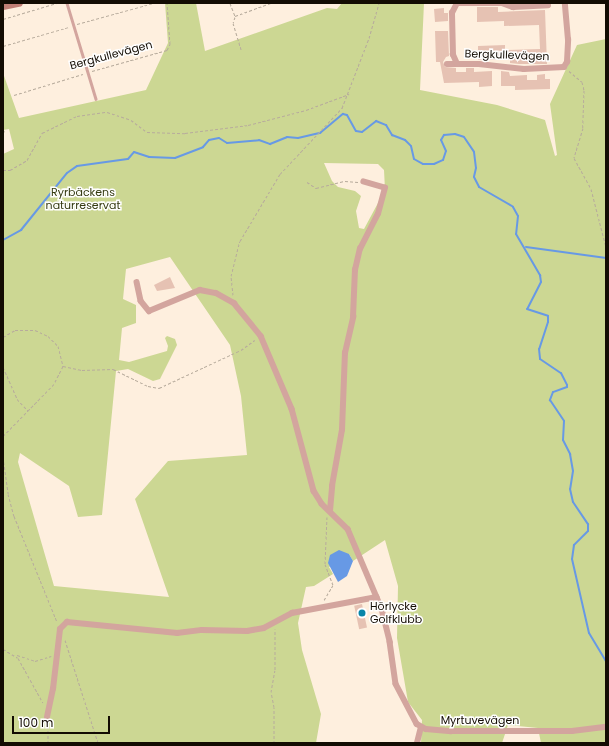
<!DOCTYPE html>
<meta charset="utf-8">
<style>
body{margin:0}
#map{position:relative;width:609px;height:746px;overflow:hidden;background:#feefde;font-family:Poppins,sans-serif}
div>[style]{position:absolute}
.green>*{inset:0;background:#ccd793}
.water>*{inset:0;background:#6799e5}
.stream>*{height:2px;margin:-1px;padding:0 1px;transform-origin:1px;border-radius:1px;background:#6799e5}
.building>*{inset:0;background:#e6c2b3;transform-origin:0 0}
.path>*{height:1px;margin-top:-0.5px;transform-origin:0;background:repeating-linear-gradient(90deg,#b7ab9c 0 3px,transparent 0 5px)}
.lane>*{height:2.5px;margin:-1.25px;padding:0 1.25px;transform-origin:1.25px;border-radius:1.25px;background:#d3a59e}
.street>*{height:5.5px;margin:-2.75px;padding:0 2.75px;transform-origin:2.75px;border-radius:2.75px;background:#d3a59e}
.secondary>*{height:8px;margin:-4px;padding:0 4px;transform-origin:4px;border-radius:4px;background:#c17f75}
.dots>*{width:11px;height:11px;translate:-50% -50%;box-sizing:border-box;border:2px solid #fff;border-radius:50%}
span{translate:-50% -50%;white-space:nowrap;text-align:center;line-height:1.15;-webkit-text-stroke:3px #fff;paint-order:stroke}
.street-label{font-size:11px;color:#130c03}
.park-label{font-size:11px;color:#353b11}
.poi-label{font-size:11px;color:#130c03}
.left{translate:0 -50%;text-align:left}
.frame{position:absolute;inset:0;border:4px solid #130c03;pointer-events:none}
.scale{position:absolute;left:12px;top:716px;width:98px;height:18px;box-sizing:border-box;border:2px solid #130c03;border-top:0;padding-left:5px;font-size:12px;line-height:14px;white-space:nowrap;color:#130c03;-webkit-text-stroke:3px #fff;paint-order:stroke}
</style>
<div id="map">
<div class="green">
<div style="clip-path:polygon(evenodd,165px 3px,196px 3px,205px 51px,327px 8px,337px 9px,342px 3px,424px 3px,420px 90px,497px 105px,545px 120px,555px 156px,557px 155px,550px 104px,577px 45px,606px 39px,606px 743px,541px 743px,538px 728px,508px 725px,502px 743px,421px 743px,422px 720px,408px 702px,397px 638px,398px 586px,385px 540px,353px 561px,349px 554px,329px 567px,333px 574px,314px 586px,306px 587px,298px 623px,302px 650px,321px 714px,316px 743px,3px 743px,3px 154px,14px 149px,9px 129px,3px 130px,3px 73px,19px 118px,146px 90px,168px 43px,165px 3px,324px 163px,378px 164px,384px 170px,385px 190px,364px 229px,359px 228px,356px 211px,361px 196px,355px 191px,338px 187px,332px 181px,324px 163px,165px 3px,170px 257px,230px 345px,241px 396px,247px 455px,168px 461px,135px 499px,169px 597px,54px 586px,18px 462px,20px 453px,69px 486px,78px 517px,102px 515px,116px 371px,128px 369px,153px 381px,160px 379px,177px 345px,175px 339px,167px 336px,165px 338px,168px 346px,167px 351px,129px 362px,119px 360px,122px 328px,136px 323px,136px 305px,123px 299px,126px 269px,170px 257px)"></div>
</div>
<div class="water">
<div style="clip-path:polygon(339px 550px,349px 554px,353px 561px,347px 576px,338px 582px,328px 563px,330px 555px)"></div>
</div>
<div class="stream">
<div style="left:3px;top:240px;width:21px;rotate:-29deg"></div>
<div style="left:21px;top:230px;width:73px;rotate:-51.1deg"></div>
<div style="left:67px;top:173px;width:12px;rotate:-35deg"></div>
<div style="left:77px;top:166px;width:51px;rotate:-7.8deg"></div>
<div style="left:128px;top:159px;width:9px;rotate:-49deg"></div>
<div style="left:134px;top:152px;width:16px;rotate:18deg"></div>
<div style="left:149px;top:157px;width:26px;rotate:2deg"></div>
<div style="left:175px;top:158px;width:30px;rotate:-21deg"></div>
<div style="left:203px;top:147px;width:9px;rotate:-49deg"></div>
<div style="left:209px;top:140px;width:10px;rotate:-11deg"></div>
<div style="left:219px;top:138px;width:9px;rotate:32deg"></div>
<div style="left:227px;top:143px;width:32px;rotate:-5deg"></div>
<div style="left:259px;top:140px;width:12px;rotate:20deg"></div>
<div style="left:270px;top:144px;width:18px;rotate:-22deg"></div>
<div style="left:287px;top:137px;width:11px;rotate:5deg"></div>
<div style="left:298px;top:138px;width:23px;rotate:-13deg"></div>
<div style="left:320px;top:133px;width:30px;rotate:-40deg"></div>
<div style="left:343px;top:114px;width:4px;rotate:14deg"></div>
<div style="left:347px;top:115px;width:18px;rotate:61deg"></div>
<div style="left:356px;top:131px;width:6px;rotate:9deg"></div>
<div style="left:362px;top:132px;width:18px;rotate:-38deg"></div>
<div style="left:376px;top:121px;width:11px;rotate:22deg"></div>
<div style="left:386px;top:125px;width:12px;rotate:59deg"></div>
<div style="left:392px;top:135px;width:14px;rotate:21deg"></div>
<div style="left:405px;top:140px;width:8px;rotate:45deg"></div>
<div style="left:411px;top:146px;width:13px;rotate:77deg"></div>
<div style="left:414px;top:159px;width:10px;rotate:29deg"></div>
<div style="left:423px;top:164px;width:11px"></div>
<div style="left:434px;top:164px;width:10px;rotate:-24deg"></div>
<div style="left:443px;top:160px;width:9px;rotate:-72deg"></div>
<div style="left:446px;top:151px;width:12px;rotate:-114deg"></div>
<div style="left:441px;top:140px;width:6px;rotate:-59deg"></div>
<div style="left:444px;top:135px;width:11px;rotate:-5deg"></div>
<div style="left:455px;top:134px;width:9px;rotate:18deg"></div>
<div style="left:464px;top:137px;width:18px;rotate:56deg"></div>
<div style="left:474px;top:152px;width:16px;rotate:83deg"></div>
<div style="left:476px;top:168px;width:9px;rotate:103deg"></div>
<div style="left:474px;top:177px;width:11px;rotate:63deg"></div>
<div style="left:479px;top:187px;width:39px;rotate:30deg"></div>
<div style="left:513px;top:207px;width:10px;rotate:61deg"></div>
<div style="left:518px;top:216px;width:18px;rotate:96deg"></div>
<div style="left:516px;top:234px;width:48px;rotate:59.7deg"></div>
<div style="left:540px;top:275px;width:7px;rotate:82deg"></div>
<div style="left:541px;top:282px;width:30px;rotate:117deg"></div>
<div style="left:527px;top:309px;width:22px;rotate:18deg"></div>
<div style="left:548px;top:316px;width:6px;rotate:90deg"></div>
<div style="left:548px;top:322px;width:28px;rotate:108deg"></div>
<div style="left:539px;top:349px;width:10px;rotate:84deg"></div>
<div style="left:540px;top:359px;width:25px;rotate:34deg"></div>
<div style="left:561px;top:373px;width:13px;rotate:63deg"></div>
<div style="left:567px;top:385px;width:2px;rotate:90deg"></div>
<div style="left:567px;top:387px;width:15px;rotate:160deg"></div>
<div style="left:553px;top:392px;width:9px;rotate:111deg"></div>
<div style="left:550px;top:400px;width:25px;rotate:56deg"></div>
<div style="left:564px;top:421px;width:19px;rotate:93deg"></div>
<div style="left:563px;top:440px;width:16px;rotate:63deg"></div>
<div style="left:570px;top:454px;width:17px;rotate:80deg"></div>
<div style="left:573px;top:471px;width:18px;rotate:99deg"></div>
<div style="left:570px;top:489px;width:13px;rotate:77deg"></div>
<div style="left:573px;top:502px;width:27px;rotate:56deg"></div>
<div style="left:588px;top:524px;width:7px;rotate:90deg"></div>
<div style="left:588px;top:531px;width:20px;rotate:135deg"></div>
<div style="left:574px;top:545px;width:14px;rotate:98deg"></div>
<div style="left:572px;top:559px;width:76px;rotate:77.1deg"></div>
<div style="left:589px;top:633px;width:33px;rotate:59deg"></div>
<div style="left:526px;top:247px;width:81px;rotate:7.8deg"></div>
</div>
<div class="building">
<div style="clip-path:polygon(477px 7px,498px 7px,498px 12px,545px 10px,547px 64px,519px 64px,510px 63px,510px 60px,478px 60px,478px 46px,505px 45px,505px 50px,540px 49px,539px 25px,504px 26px,504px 21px,477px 22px)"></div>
<div style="clip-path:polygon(444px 8px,444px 13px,448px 13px,448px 21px,435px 22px,434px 9px)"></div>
<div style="clip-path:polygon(435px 31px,448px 31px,449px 56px,446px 57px,443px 62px,445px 67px,456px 68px,456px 72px,466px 72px,466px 68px,474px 68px,474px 72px,492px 71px,492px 86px,479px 87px,479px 82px,444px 83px,440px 62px,436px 62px)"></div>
<div style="clip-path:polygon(501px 71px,509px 72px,510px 76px,527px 75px,527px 80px,537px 80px,537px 75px,545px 74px,545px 79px,550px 79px,550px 89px,515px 90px,515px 86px,501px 86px)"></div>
<div style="clip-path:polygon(170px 277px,175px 288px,157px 291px,154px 285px)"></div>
<div style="left:362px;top:604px;width:24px;height:8px;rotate:78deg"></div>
</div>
<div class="path">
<div style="left:230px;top:3px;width:14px;rotate:69deg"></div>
<div style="left:235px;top:16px;width:38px;rotate:-20deg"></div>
<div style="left:235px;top:17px;width:6px;rotate:108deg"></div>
<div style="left:233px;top:23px;width:28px;rotate:73deg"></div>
<div style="left:3px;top:19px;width:56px;rotate:-16.5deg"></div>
<div style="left:77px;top:24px;width:80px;rotate:-15.3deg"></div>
<div style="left:3px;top:46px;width:69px;rotate:-16.1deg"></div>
<div style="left:92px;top:71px;width:78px;rotate:-15.6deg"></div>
<div style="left:167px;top:50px;width:7px;rotate:-63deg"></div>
<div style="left:170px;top:44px;width:41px;rotate:-94.2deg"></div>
<div style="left:569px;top:71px;width:17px;rotate:40deg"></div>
<div style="left:582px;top:82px;width:8px;rotate:76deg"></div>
<div style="left:584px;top:90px;width:38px;rotate:92deg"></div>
<div style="left:583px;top:128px;width:31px;rotate:107deg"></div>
<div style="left:574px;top:158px;width:35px;rotate:61deg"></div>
<div style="left:591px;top:189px;width:60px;rotate:75.5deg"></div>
<div style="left:14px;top:95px;width:72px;rotate:-16.9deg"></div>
<div style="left:3px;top:132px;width:2px;rotate:-27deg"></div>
<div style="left:3px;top:170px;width:7px"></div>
<div style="left:10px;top:170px;width:20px;rotate:-30deg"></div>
<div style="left:27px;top:160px;width:31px;rotate:-61deg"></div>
<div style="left:42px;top:133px;width:39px;rotate:-26deg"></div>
<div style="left:77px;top:116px;width:30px;rotate:-8deg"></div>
<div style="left:107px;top:112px;width:25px;rotate:18deg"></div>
<div style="left:131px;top:120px;width:20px;rotate:37deg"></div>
<div style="left:147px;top:132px;width:38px;rotate:2deg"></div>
<div style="left:185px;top:133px;width:64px;rotate:-7.2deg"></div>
<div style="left:248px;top:125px;width:60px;rotate:-14.5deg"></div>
<div style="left:306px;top:110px;width:46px;rotate:-20.4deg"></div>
<div style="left:307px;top:182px;width:11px;rotate:34deg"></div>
<div style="left:316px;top:188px;width:30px;rotate:-14deg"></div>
<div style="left:345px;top:181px;width:13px;rotate:4deg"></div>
<div style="left:233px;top:295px;width:19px;rotate:-96deg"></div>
<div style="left:231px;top:276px;width:36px;rotate:-76deg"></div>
<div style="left:240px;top:241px;width:78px;rotate:-59.2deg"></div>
<div style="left:280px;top:174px;width:91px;rotate:-46.8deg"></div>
<div style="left:342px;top:108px;width:75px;rotate:-68.9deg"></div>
<div style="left:369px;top:38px;width:36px;rotate:-74deg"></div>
<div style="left:3px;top:337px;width:14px;rotate:-30deg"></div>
<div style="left:15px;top:330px;width:20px"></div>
<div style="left:35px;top:330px;width:14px;rotate:25deg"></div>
<div style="left:48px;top:336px;width:14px;rotate:45deg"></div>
<div style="left:58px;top:346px;width:21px;rotate:76deg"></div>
<div style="left:63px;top:366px;width:20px;rotate:117deg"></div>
<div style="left:54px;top:384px;width:73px;rotate:134.4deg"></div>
<div style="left:63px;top:366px;width:19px;rotate:12deg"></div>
<div style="left:82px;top:370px;width:31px;rotate:-2deg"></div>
<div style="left:113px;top:369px;width:39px;rotate:26deg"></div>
<div style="left:148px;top:386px;width:11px;rotate:10deg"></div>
<div style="left:159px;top:388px;width:90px;rotate:-24.9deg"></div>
<div style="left:241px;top:350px;width:17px;rotate:-36deg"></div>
<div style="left:3px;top:367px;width:35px;rotate:66deg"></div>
<div style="left:17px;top:399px;width:16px;rotate:47deg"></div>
<div style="left:3px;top:457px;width:37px;rotate:82deg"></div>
<div style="left:8px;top:494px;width:23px;rotate:75deg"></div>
<div style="left:14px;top:516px;width:114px;rotate:67.9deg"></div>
<div style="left:324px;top:600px;width:17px;rotate:-59deg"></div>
<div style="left:333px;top:585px;width:22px;rotate:-111deg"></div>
<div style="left:325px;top:564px;width:47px;rotate:-87.6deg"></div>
<div style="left:65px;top:640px;width:108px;rotate:72.2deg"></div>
<div style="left:3px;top:649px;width:17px;rotate:31deg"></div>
<div style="left:18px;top:658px;width:51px;rotate:60.9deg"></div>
<div style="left:17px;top:655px;width:19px;rotate:18deg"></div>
<div style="left:35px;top:661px;width:17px;rotate:-17deg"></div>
<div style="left:48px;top:743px;width:20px;rotate:-90deg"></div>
<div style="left:274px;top:743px;width:36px;rotate:-90deg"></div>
<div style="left:274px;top:707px;width:15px;rotate:-101deg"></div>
<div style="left:271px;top:692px;width:22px;rotate:-80deg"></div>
<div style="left:275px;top:670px;width:41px;rotate:-90deg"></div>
</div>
<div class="lane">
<div style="left:67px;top:3px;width:100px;rotate:73.2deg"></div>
</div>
<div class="street">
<div style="left:459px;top:3px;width:43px"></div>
<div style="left:502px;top:3px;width:12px;rotate:20deg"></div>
<div style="left:513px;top:7px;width:35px;rotate:-3deg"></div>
<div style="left:447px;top:64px;width:32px"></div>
<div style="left:479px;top:64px;width:45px;rotate:6.3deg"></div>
<div style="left:524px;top:69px;width:40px;rotate:-2.9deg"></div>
<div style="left:564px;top:67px;width:6px;rotate:-59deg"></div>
<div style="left:567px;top:62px;width:22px;rotate:-87deg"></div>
<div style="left:568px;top:40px;width:37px;rotate:-95deg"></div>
<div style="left:457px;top:64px;width:10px;rotate:-114deg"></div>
<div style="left:453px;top:55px;width:42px;rotate:-91.4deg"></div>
<div style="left:452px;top:13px;width:11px;rotate:-63deg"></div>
<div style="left:137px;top:282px;width:19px;rotate:78deg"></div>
<div style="left:141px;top:301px;width:13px;rotate:51deg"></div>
<div style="left:149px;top:311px;width:55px;rotate:-22.4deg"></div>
<div style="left:200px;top:290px;width:16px;rotate:11deg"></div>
<div style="left:216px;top:293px;width:21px;rotate:29deg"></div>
<div style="left:234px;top:303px;width:43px;rotate:50.7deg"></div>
<div style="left:261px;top:336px;width:79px;rotate:67deg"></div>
<div style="left:292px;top:409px;width:85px;rotate:75deg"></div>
<div style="left:314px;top:491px;width:15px;rotate:58deg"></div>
<div style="left:322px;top:504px;width:36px;rotate:44deg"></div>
<div style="left:348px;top:529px;width:87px;rotate:67deg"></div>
<div style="left:382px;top:609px;width:34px;rotate:76deg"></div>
<div style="left:390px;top:642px;width:42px;rotate:81.9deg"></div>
<div style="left:396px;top:684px;width:45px;rotate:62.3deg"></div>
<div style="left:417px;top:724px;width:10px;rotate:29deg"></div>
<div style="left:426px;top:729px;width:25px;rotate:5deg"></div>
<div style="left:451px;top:731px;width:121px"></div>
<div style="left:572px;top:731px;width:34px;rotate:-7deg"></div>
<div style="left:330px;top:511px;width:25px;rotate:-85deg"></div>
<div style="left:332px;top:486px;width:57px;rotate:-79.9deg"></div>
<div style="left:342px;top:430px;width:77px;rotate:-87.8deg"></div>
<div style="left:345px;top:353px;width:37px;rotate:-77deg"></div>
<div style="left:353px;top:317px;width:47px;rotate:-87.6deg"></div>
<div style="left:355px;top:270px;width:22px;rotate:-77deg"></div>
<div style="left:360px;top:249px;width:39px;rotate:-63deg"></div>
<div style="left:378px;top:214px;width:27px;rotate:-75deg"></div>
<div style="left:385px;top:188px;width:22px;rotate:-164deg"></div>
<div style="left:47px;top:717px;width:29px;rotate:-78deg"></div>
<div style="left:53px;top:689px;width:60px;rotate:-83.3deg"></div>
<div style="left:60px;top:629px;width:10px;rotate:-45deg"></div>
<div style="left:67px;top:622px;width:111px;rotate:5.7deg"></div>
<div style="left:177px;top:633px;width:25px;rotate:-7deg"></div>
<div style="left:202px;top:630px;width:45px;rotate:1.3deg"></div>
<div style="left:247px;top:631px;width:17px;rotate:-10deg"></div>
<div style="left:264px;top:628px;width:32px;rotate:-28deg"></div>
<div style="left:292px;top:613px;width:86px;rotate:-10.7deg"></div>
<div style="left:417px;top:743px;width:16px;rotate:-76deg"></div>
</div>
<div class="secondary">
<div style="left:3px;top:6px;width:16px;rotate:-11deg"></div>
</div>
<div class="dots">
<div style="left:362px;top:613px;background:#0886a9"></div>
</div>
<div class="street-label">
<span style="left:111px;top:55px;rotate:-15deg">Bergkullevägen</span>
<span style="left:507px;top:55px;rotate:2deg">Bergkullevägen</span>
<span style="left:480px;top:720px">Myrtuvevägen</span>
</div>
<div class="park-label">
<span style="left:83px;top:199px">Ryrbäckens<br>naturreservat</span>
</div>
<div class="poi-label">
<span class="left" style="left:370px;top:613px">Hörlycke<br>Golfklubb</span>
</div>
<div class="frame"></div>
<div class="scale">100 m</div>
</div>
